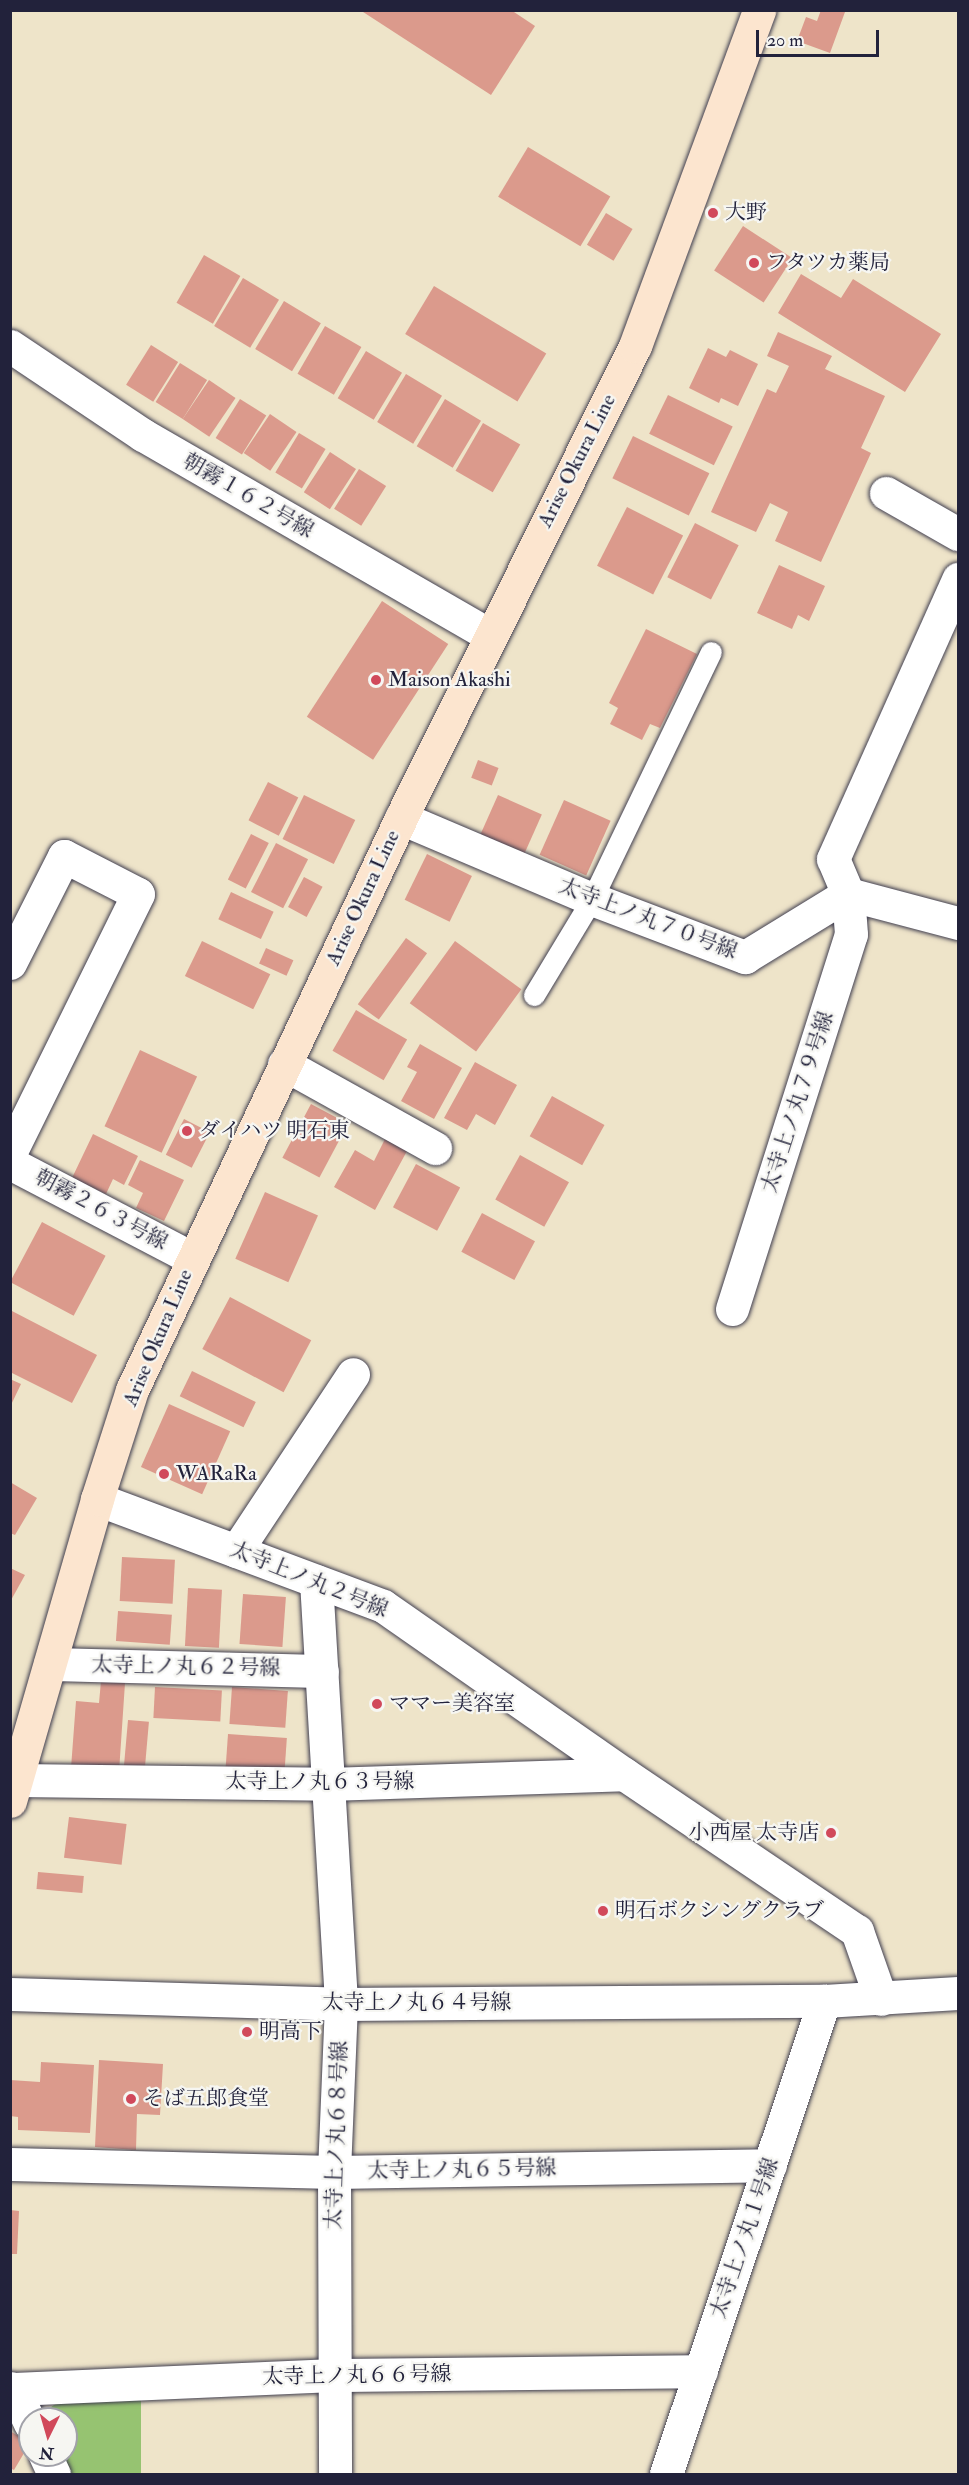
<!DOCTYPE html>
<meta charset="utf-8">
<style>
body{margin:0}
#map{position:relative;width:969px;height:2485px;overflow:hidden;background:#eee4c9;font-family:"IM FELL Double Pica","Noto Serif JP",serif}
div>[style]{position:absolute}
.green>*{inset:0;background:#96c371}
.building>*{inset:0;background:#db9a8c;transform-origin:0 0}
.roads{filter:drop-shadow(0 0 2px #413f50) drop-shadow(0 0 2px #413f50)}
.service>*{height:21px;margin:-10.5px;padding:0 10.5px;transform-origin:10.5px;border-radius:10.5px;background:#fff}
.minor>*{height:33px;margin:-16.5px;padding:0 16.5px;transform-origin:16.5px;border-radius:16.5px;background:#fff}
.tertiary>*{height:33px;margin:-16.5px;padding:0 16.5px;transform-origin:16.5px;border-radius:16.5px;background:#fff}
.secondary>*{height:33px;margin:-16.5px;padding:0 16.5px;transform-origin:16.5px;border-radius:16.5px;background:#fce5cf}
.dots>*{width:16px;height:16px;translate:-50% -50%;box-sizing:border-box;border:3px solid #f6f6f2;border-radius:50%}
span{translate:-50% -50%;white-space:nowrap;text-align:center;line-height:1.15;-webkit-text-stroke:4.5px #f6f6f2;paint-order:stroke}
.poi-label{font-size:21px;color:#22223b}
.left{translate:0 -50%;text-align:left}
.right{translate:-100% -50%;text-align:right}
.street-label{font-size:21px;color:#22223b}
.frame{position:absolute;inset:0;border:12px solid #22223b;pointer-events:none}
.north{position:absolute;left:18px;top:2407px;width:60px;height:60px;box-sizing:border-box;background:#f6f6f2;border:2px solid #a1a1a9;border-radius:50%;rotate:185deg;font-size:16px;font-weight:700;line-height:24px;text-align:center;color:#22223b}
.north::after{content:'';display:block;margin:auto;width:21px;height:27px;background:#d1495b;clip-path:polygon(50% 0,100% 100%,50% 72%,0 100%)}
.scale{position:absolute;left:756px;top:30px;width:123px;height:27px;box-sizing:border-box;border:3px solid #22223b;border-top:0;padding-left:8px;font-size:18px;line-height:21px;white-space:nowrap;color:#22223b;-webkit-text-stroke:4px #f6f6f2;paint-order:stroke}
</style>
<div id="map">
<div class="green">
<div style="clip-path:polygon(141px 2398px,141px 2474px,69px 2474px,62px 2455px,66px 2455px,66px 2419px,50px 2419px,47px 2410px,61px 2400px)"></div>
</div>
<div class="building">
<div style="clip-path:polygon(360px 10px,511px 10px,535px 26px,491px 95px)"></div>
<div style="clip-path:polygon(821px 10px,845px 12px,830px 53px,797px 41px,806px 17px,817px 21px)"></div>
<div style="left:528px;top:147px;width:96px;height:58px;rotate:31deg"></div>
<div style="left:606px;top:213px;width:31px;height:37px;rotate:31deg"></div>
<div style="left:743px;top:226px;width:59px;height:53px;rotate:33deg"></div>
<div style="left:204px;top:255px;width:42px;height:55px;rotate:30deg"></div>
<div style="clip-path:polygon(801px 274px,841px 298px,853px 279px,941px 334px,905px 392px,778px 313px)"></div>
<div style="left:243px;top:278px;width:42px;height:56px;rotate:31deg"></div>
<div style="left:434px;top:286px;width:131px;height:56px;rotate:31deg"></div>
<div style="left:284px;top:301px;width:43px;height:56px;rotate:31deg"></div>
<div style="left:325px;top:326px;width:42px;height:55px;rotate:30deg"></div>
<div style="clip-path:polygon(778px 332px,832px 356px,825px 369px,885px 396px,861px 448px,871px 453px,821px 562px,775px 541px,788px 512px,770px 503px,756px 532px,711px 512px,767px 389px,776px 393px,789px 366px,767px 356px)"></div>
<div style="left:151px;top:345px;width:32px;height:47px;rotate:32deg"></div>
<div style="clip-path:polygon(708px 348px,726px 357px,730px 350px,758px 364px,738px 406px,721px 398px,719px 403px,689px 388px)"></div>
<div style="left:366px;top:351px;width:42px;height:55px;rotate:31deg"></div>
<div style="left:180px;top:363px;width:32px;height:46px;rotate:32deg"></div>
<div style="left:406px;top:374px;width:42px;height:56px;rotate:31deg"></div>
<div style="left:209px;top:380px;width:32px;height:47px;rotate:34deg"></div>
<div style="left:668px;top:395px;width:72px;height:43px;rotate:26deg"></div>
<div style="left:240px;top:399px;width:31px;height:46px;rotate:32deg"></div>
<div style="left:445px;top:399px;width:42px;height:55px;rotate:31deg"></div>
<div style="left:270px;top:414px;width:32px;height:47px;rotate:34deg"></div>
<div style="left:483px;top:423px;width:43px;height:55px;rotate:30deg"></div>
<div style="left:299px;top:433px;width:31px;height:46px;rotate:31deg"></div>
<div style="left:633px;top:436px;width:85px;height:47px;rotate:26deg"></div>
<div style="left:330px;top:452px;width:31px;height:48px;rotate:33deg"></div>
<div style="left:359px;top:469px;width:32px;height:47px;rotate:32deg"></div>
<div style="left:627px;top:507px;width:63px;height:66px;rotate:27deg"></div>
<div style="left:695px;top:523px;width:49px;height:61px;rotate:27deg"></div>
<div style="clip-path:polygon(779px 565px,825px 586px,809px 621px,798px 615px,792px 629px,757px 613px)"></div>
<div style="left:382px;top:601px;width:79px;height:138px;rotate:33deg"></div>
<div style="clip-path:polygon(646px 629px,697px 654px,660px 728px,650px 724px,642px 740px,610px 724px,618px 708px,609px 703px)"></div>
<div style="left:478px;top:760px;width:22px;height:19px;rotate:21deg"></div>
<div style="left:268px;top:782px;width:34px;height:43px;rotate:27deg"></div>
<div style="left:304px;top:795px;width:57px;height:49px;rotate:26deg"></div>
<div style="left:498px;top:795px;width:48px;height:46px;rotate:24deg"></div>
<div style="left:564px;top:800px;width:51px;height:60px;rotate:24deg"></div>
<div style="left:251px;top:834px;width:20px;height:51px;rotate:27deg"></div>
<div style="left:276px;top:843px;width:36px;height:55px;rotate:27deg"></div>
<div style="left:427px;top:854px;width:50px;height:51px;rotate:26deg"></div>
<div style="left:304px;top:877px;width:21px;height:34px;rotate:28deg"></div>
<div style="left:231px;top:892px;width:47px;height:30px;rotate:25deg"></div>
<div style="left:406px;top:938px;width:26px;height:82px;rotate:36deg"></div>
<div style="left:202px;top:941px;width:76px;height:39px;rotate:26deg"></div>
<div style="left:455px;top:941px;width:82px;height:77px;rotate:36deg"></div>
<div style="left:266px;top:948px;width:30px;height:17px;rotate:24deg"></div>
<div style="left:356px;top:1010px;width:59px;height:47px;rotate:30deg"></div>
<div style="clip-path:polygon(420px 1044px,462px 1068px,434px 1119px,401px 1101px,417px 1072px,407px 1067px)"></div>
<div style="left:140px;top:1050px;width:63px;height:84px;rotate:25deg"></div>
<div style="clip-path:polygon(475px 1062px,517px 1085px,495px 1125px,476px 1114px,467px 1130px,444px 1118px)"></div>
<div style="left:552px;top:1096px;width:60px;height:46px;rotate:29deg"></div>
<div style="left:311px;top:1104px;width:42px;height:61px;rotate:28deg"></div>
<div style="left:184px;top:1119px;width:29px;height:40px;rotate:27deg"></div>
<div style="clip-path:polygon(93px 1134px,138px 1156px,124px 1185px,113px 1179px,106px 1194px,72px 1178px)"></div>
<div style="clip-path:polygon(385px 1139px,407px 1151px,375px 1210px,334px 1187px,355px 1150px,374px 1161px)"></div>
<div style="left:520px;top:1155px;width:56px;height:51px;rotate:29deg"></div>
<div style="clip-path:polygon(140px 1160px,184px 1180px,164px 1221px,136px 1208px,143px 1193px,128px 1185px)"></div>
<div style="left:416px;top:1164px;width:50px;height:49px;rotate:28deg"></div>
<div style="left:265px;top:1192px;width:58px;height:73px;rotate:24deg"></div>
<div style="left:482px;top:1213px;width:60px;height:44px;rotate:28deg"></div>
<div style="left:42px;top:1222px;width:72px;height:68px;rotate:28deg"></div>
<div style="left:230px;top:1297px;width:92px;height:59px;rotate:28deg"></div>
<div style="clip-path:polygon(10px 1310px,97px 1355px,72px 1403px,10px 1372px)"></div>
<div style="left:192px;top:1371px;width:71px;height:28px;rotate:26deg"></div>
<div style="clip-path:polygon(10px 1379px,21px 1384px,10px 1407px)"></div>
<div style="left:169px;top:1404px;width:67px;height:69px;rotate:24deg"></div>
<div style="clip-path:polygon(10px 1482px,37px 1498px,15px 1535px,10px 1533px)"></div>
<div style="left:122px;top:1557px;width:53px;height:44px;rotate:3deg"></div>
<div style="clip-path:polygon(10px 1568px,25px 1575px,10px 1602px)"></div>
<div style="left:188px;top:1588px;width:34px;height:58px;rotate:3deg"></div>
<div style="left:243px;top:1594px;width:43px;height:50px;rotate:4deg"></div>
<div style="left:118px;top:1611px;width:54px;height:30px;rotate:4deg"></div>
<div style="clip-path:polygon(101px 1681px,125px 1683px,119px 1772px,71px 1768px,76px 1701px,99px 1703px)"></div>
<div style="left:155px;top:1687px;width:67px;height:31px;rotate:3deg"></div>
<div style="left:232px;top:1687px;width:56px;height:37px;rotate:4deg"></div>
<div style="left:128px;top:1720px;width:21px;height:51px;rotate:5deg"></div>
<div style="left:228px;top:1734px;width:59px;height:35px;rotate:4deg"></div>
<div style="left:69px;top:1817px;width:58px;height:41px;rotate:7deg"></div>
<div style="left:38px;top:1872px;width:46px;height:17px;rotate:5deg"></div>
<div style="clip-path:polygon(99px 2060px,163px 2064px,160px 2115px,137px 2114px,136px 2150px,95px 2147px)"></div>
<div style="clip-path:polygon(41px 2062px,94px 2065px,90px 2133px,18px 2130px,18px 2117px,10px 2116px,10px 2080px,40px 2082px)"></div>
<div style="clip-path:polygon(10px 2210px,19px 2211px,17px 2254px,10px 2254px)"></div>
<div style="clip-path:polygon(10px 2431px,30px 2443px,14px 2470px,10px 2468px)"></div>
</div>
<div class="roads">
<div class="service">
<div style="left:534px;top:995px;width:112px;rotate:-58.9deg"></div>
<div style="left:592px;top:899px;width:274px;rotate:-64.3deg"></div>
</div>
<div class="minor">
<div style="left:10px;top:346px;width:160px;rotate:33.8deg"></div>
<div style="left:143px;top:435px;width:401px;rotate:30deg"></div>
<div style="left:886px;top:493px;width:83px;rotate:29.7deg"></div>
<div style="left:401px;top:818px;width:207px;rotate:23deg"></div>
<div style="left:592px;top:899px;width:164px;rotate:20.8deg"></div>
<div style="left:745px;top:957px;width:121px;rotate:-31.5deg"></div>
<div style="left:848px;top:894px;width:114px;rotate:14.8deg"></div>
<div style="left:10px;top:963px;width:120px;rotate:-63.2deg"></div>
<div style="left:64px;top:856px;width:83px;rotate:27.2deg"></div>
<div style="left:138px;top:894px;width:289px;rotate:116.3deg"></div>
<div style="left:284px;top:1064px;width:173px;rotate:29.1deg"></div>
<div style="left:10px;top:1163px;width:205px;rotate:27.6deg"></div>
<div style="left:732px;top:1309px;width:393px;rotate:-72.4deg"></div>
<div style="left:851px;top:934px;width:40px;rotate:-94.3deg"></div>
<div style="left:848px;top:894px;width:38px;rotate:-113deg"></div>
<div style="left:833px;top:859px;width:307px;rotate:-65.9deg"></div>
<div style="left:97px;top:1499px;width:305px;rotate:20.5deg"></div>
<div style="left:383px;top:1606px;width:294px;rotate:34.9deg"></div>
<div style="left:624px;top:1774px;width:281px;rotate:34deg"></div>
<div style="left:857px;top:1931px;width:72px;rotate:70.6deg"></div>
<div style="left:236px;top:1551px;width:212px;rotate:-56.5deg"></div>
<div style="left:316px;top:1581px;width:424px;rotate:86.6deg"></div>
<div style="left:341px;top:2004px;width:168px;rotate:92.4deg"></div>
<div style="left:334px;top:2172px;width:302px;rotate:89.8deg"></div>
<div style="left:50px;top:1664px;width:272px;rotate:1.5deg"></div>
<div style="left:16px;top:1780px;width:312px;rotate:0.7deg"></div>
<div style="left:328px;top:1784px;width:296px;rotate:-1.9deg"></div>
<div style="left:10px;top:2164px;width:324px;rotate:1.4deg"></div>
<div style="left:334px;top:2172px;width:436px;rotate:-0.9deg"></div>
<div style="left:10px;top:2388px;width:4px;rotate:14deg"></div>
<div style="left:14px;top:2389px;width:38px;rotate:65deg"></div>
<div style="left:14px;top:2389px;width:320px;rotate:-2.5deg"></div>
<div style="left:334px;top:2375px;width:367px;rotate:-0.6deg"></div>
<div style="left:45px;top:2455px;width:21px;rotate:65deg"></div>
<div style="left:666px;top:2474px;width:499px;rotate:-71.5deg"></div>
</div>
<div class="tertiary">
<div style="left:10px;top:1994px;width:331px;rotate:1.7deg"></div>
<div style="left:341px;top:2004px;width:483px;rotate:-0.4deg"></div>
<div style="left:824px;top:2001px;width:134px;rotate:-3.4deg"></div>
</div>
<div class="secondary">
<div style="left:10px;top:1801px;width:314px;rotate:-73.9deg"></div>
<div style="left:97px;top:1499px;width:114px;rotate:-72.2deg"></div>
<div style="left:132px;top:1390px;width:632px;rotate:-64.81deg"></div>
<div style="left:401px;top:818px;width:527px;rotate:-63.63deg"></div>
<div style="left:635px;top:346px;width:358px;rotate:-69.7deg"></div>
</div>
</div>
<div class="dots">
<div style="left:713px;top:213px;background:#d1495b"></div>
<div style="left:754px;top:263px;background:#d1495b"></div>
<div style="left:376px;top:680px;background:#d1495b"></div>
<div style="left:187px;top:1131px;background:#d1495b"></div>
<div style="left:164px;top:1474px;background:#d1495b"></div>
<div style="left:377px;top:1704px;background:#d1495b"></div>
<div style="left:831px;top:1833px;background:#d1495b"></div>
<div style="left:603px;top:1911px;background:#d1495b"></div>
<div style="left:247px;top:2032px;background:#d1495b"></div>
<div style="left:131px;top:2099px;background:#d1495b"></div>
</div>
<div class="poi-label">
<span class="left" style="left:725px;top:213px">大野</span>
<span class="left" style="left:766px;top:263px">フタツカ薬局</span>
<span class="left" style="left:388px;top:680px">Maison Akashi</span>
<span class="left" style="left:199px;top:1131px">ダイハツ 明石東</span>
<span class="left" style="left:176px;top:1474px">WARaRa</span>
<span class="left" style="left:389px;top:1704px">ママー美容室</span>
<span class="right" style="left:819px;top:1833px">小西屋 太寺店</span>
<span class="left" style="left:615px;top:1911px">明石ボクシングクラブ</span>
<span class="left" style="left:259px;top:2032px">明高下</span>
<span class="left" style="left:143px;top:2099px">そば五郎食堂</span>
</div>
<div class="street-label">
<span style="left:577px;top:461px;rotate:-63deg">Arise Okura Line</span>
<span style="left:248px;top:496px;rotate:30deg">朝霧１６２号線</span>
<span style="left:363px;top:898px;rotate:-65deg">Arise Okura Line</span>
<span style="left:648px;top:919px;rotate:21deg">太寺上ノ丸７０号線</span>
<span style="left:798px;top:1102px;rotate:-72deg">太寺上ノ丸７９号線</span>
<span style="left:101px;top:1210px;rotate:28deg">朝霧２６３号線</span>
<span style="left:158px;top:1338px;rotate:-67deg">Arise Okura Line</span>
<span style="left:309px;top:1580px;rotate:22deg">太寺上ノ丸２号線</span>
<span style="left:186px;top:1667px;rotate:1deg">太寺上ノ丸６２号線</span>
<span style="left:320px;top:1782px">太寺上ノ丸６３号線</span>
<span style="left:417px;top:2003px">太寺上ノ丸６４号線</span>
<span style="left:337px;top:2135px;rotate:-88deg">太寺上ノ丸６８号線</span>
<span style="left:462px;top:2170px;rotate:-1deg">太寺上ノ丸６５号線</span>
<span style="left:745px;top:2238px;rotate:-71deg">太寺上ノ丸１号線</span>
<span style="left:357px;top:2376px;rotate:-1deg">太寺上ノ丸６６号線</span>
</div>
<div class="frame"></div>
<div class="north">N</div>
<div class="scale">20 m</div>
</div>
